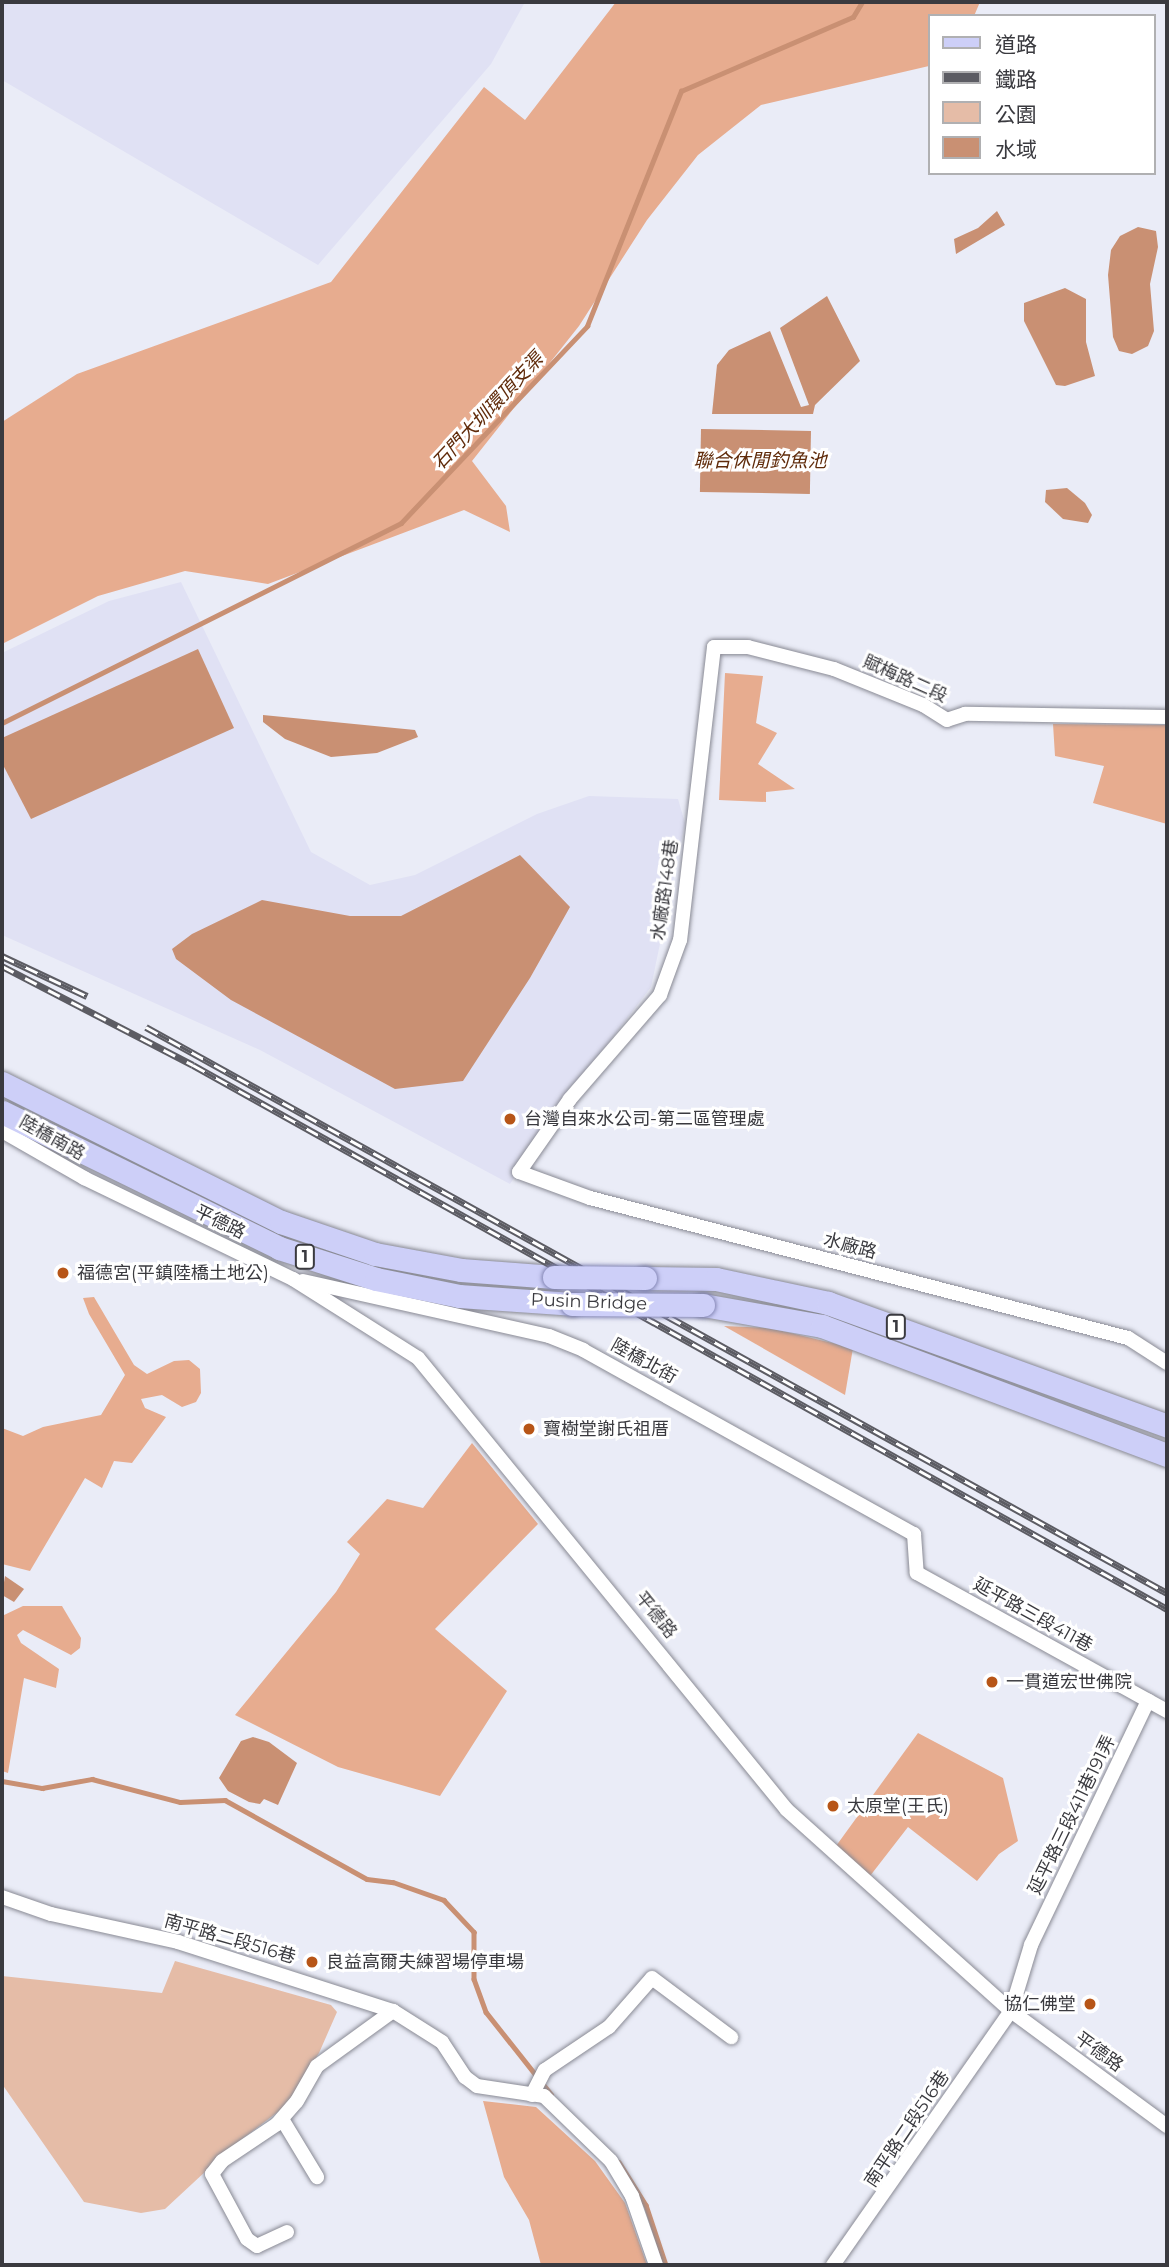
<!DOCTYPE html>
<meta charset="utf-8">
<style>
body{margin:0}
#map{position:relative;width:1169px;height:2267px;overflow:hidden;background:#eaecf7;font-family:Montserrat,"Noto Sans TC",sans-serif}
div>[style]{position:absolute}
.built>*{inset:0;background:#e0e1f4}
.green>*{inset:0;background:#e5bca7}
.forest>*{inset:0;background:#e7ac8f}
.water>*{inset:0;background:#c99073;transform-origin:0 0}
.stream>*{height:4.5px;margin:-2.25px;padding:0 2.25px;transform-origin:2.25px;border-radius:2.25px;background:#c99073}
.roads{filter:drop-shadow(0 0 2px #898a94) drop-shadow(0 0 2px #898a94)}
.street>*{height:14px;margin:-7px;padding:0 7px;transform-origin:7px;border-radius:7px;background:#fff}
.primary>*{height:23px;margin:-11.5px;padding:0 11.5px;transform-origin:11.5px;border-radius:11.5px;background:#cdcff8}
.rail>*{height:7px;margin-top:-3.5px;transform-origin:0;background:repeating-linear-gradient(90deg,#fff 0 13px,#5c5c63 0 26px);box-sizing:border-box;border-block:2px solid #5c5c63}
.bridges{filter:drop-shadow(0 0 2px #8386b4) drop-shadow(0 0 2px #8386b4)}
.primary-bridge>*{height:23px;margin:-11.5px;padding:0 11.5px;transform-origin:11.5px;border-radius:11.5px;background:#cdcff8}
.dots>*{width:19px;height:19px;translate:-50% -50%;box-sizing:border-box;border:4px solid #fff;border-radius:50%}
span{translate:-50% -50%;white-space:nowrap;text-align:center;line-height:1.15;-webkit-text-stroke:6px #fff;paint-order:stroke}
.shield-label span{padding:2px 5px;background:#fff;border:2px solid;border-radius:5px;-webkit-text-stroke-width:0}
.shield-label{font-size:16px;color:#3a3a3f;font-weight:700}
.street-label{font-size:18px;color:#3a3a3f}
.poi-label{font-size:18px;color:#3a3a3f}
.left{translate:0 -50%;text-align:left}
.right{translate:-100% -50%;text-align:right}
.water-label{font-size:19px;color:#602b0a;font-style:italic}
.frame{position:absolute;inset:0;border:4px solid #3a3a3f;pointer-events:none}
.legend{position:absolute;left:928px;top:14px;width:228px;height:161px;box-sizing:border-box;background:#fff;border:2px solid #b0b0b2;margin:0;padding:9px 12px;list-style:none;font-size:21px;color:#3a3a3f}
.legend li{display:flex;align-items:center;gap:14px;height:35px}
.legend b{width:35px;border:2px solid #b0b0b2}
</style>
<div id="map">
<div class="built">
<div style="clip-path:polygon(2px 2px,525px 2px,491px 64px,318px 265px,2px 80px)"></div>
<div style="clip-path:polygon(181px 582px,311px 852px,370px 885px,415px 875px,537px 814px,589px 796px,678px 799px,685px 823px,651px 987px,570px 1093px,510px 1184px,260px 1050px,2px 935px,2px 653px,109px 601px)"></div>
</div>
<div class="green">
<div style="clip-path:polygon(175px 1961px,331px 2005px,337px 2012px,319px 2053px,287px 2105px,234px 2145px,165px 2209px,141px 2213px,84px 2202px,2px 2084px,2px 1976px,162px 1993px)"></div>
</div>
<div class="forest">
<div style="clip-path:polygon(616px 2px,980px 2px,974px 16px,929px 16px,929px 66px,761px 105px,698px 155px,647px 220px,579px 326px,472px 461px,506px 506px,510px 532px,464px 510px,268px 584px,185px 571px,98px 596px,2px 644px,2px 422px,77px 374px,331px 282px,484px 87px,525px 120px)"></div>
<div style="clip-path:polygon(725px 673px,763px 676px,756px 723px,777px 733px,758px 764px,795px 789px,766px 792px,766px 802px,719px 800px)"></div>
<div style="clip-path:polygon(1053px 724px,1167px 725px,1167px 824px,1093px 803px,1104px 766px,1055px 756px)"></div>
<div style="clip-path:polygon(94px 1297px,134px 1365px,147px 1374px,174px 1361px,189px 1360px,200px 1369px,201px 1393px,196px 1402px,182px 1407px,162px 1395px,141px 1399px,145px 1408px,166px 1417px,132px 1463px,114px 1461px,102px 1488px,85px 1478px,30px 1571px,2px 1564px,2px 1428px,23px 1436px,43px 1427px,101px 1415px,125px 1375px,89px 1314px,83px 1298px)"></div>
<div style="clip-path:polygon(724px 1326px,770px 1328px,853px 1348px,845px 1395px)"></div>
<div style="clip-path:polygon(472px 1443px,538px 1524px,435px 1629px,507px 1691px,440px 1796px,338px 1767px,235px 1715px,336px 1592px,360px 1554px,347px 1542px,387px 1499px,423px 1508px)"></div>
<div style="clip-path:polygon(23px 1606px,62px 1606px,81px 1638px,80px 1648px,71px 1655px,23px 1630px,17px 1635px,21px 1643px,59px 1669px,56px 1688px,24px 1678px,8px 1773px,2px 1771px,2px 1616px)"></div>
<div style="clip-path:polygon(918px 1733px,1003px 1778px,1018px 1841px,999px 1854px,977px 1881px,908px 1827px,870px 1876px,836px 1846px)"></div>
<div style="clip-path:polygon(483px 2101px,536px 2107px,595px 2161px,625px 2203px,647px 2265px,541px 2265px,529px 2220px,504px 2177px)"></div>
</div>
<div class="water">
<div style="clip-path:polygon(997px 211px,1005px 225px,956px 254px,954px 239px,978px 228px)"></div>
<div style="clip-path:polygon(1138px 227px,1156px 231px,1158px 247px,1150px 284px,1154px 331px,1148px 346px,1132px 354px,1119px 351px,1113px 337px,1108px 275px,1111px 250px,1120px 236px)"></div>
<div style="clip-path:polygon(1065px 288px,1086px 299px,1086px 342px,1095px 376px,1065px 386px,1056px 385px,1024px 321px,1024px 303px)"></div>
<div style="clip-path:polygon(827px 296px,860px 361px,815px 405px,813px 414px,712px 414px,717px 365px,729px 350px,770px 331px,801px 407px,809px 405px,780px 328px)"></div>
<div style="left:701px;top:429px;width:110px;height:63px;rotate:1deg"></div>
<div style="clip-path:polygon(1067px 488px,1085px 503px,1092px 515px,1088px 523px,1063px 519px,1045px 502px,1046px 490px)"></div>
<div style="clip-path:polygon(198px 649px,234px 728px,31px 819px,2px 763px,2px 738px)"></div>
<div style="clip-path:polygon(263px 715px,415px 730px,418px 737px,377px 753px,331px 757px,285px 739px,263px 722px)"></div>
<div style="clip-path:polygon(520px 855px,570px 907px,530px 978px,463px 1081px,395px 1089px,231px 1000px,176px 959px,172px 949px,192px 934px,262px 900px,350px 916px,401px 916px)"></div>
<div style="clip-path:polygon(5px 1576px,24px 1589px,14px 1602px,2px 1595px)"></div>
<div style="clip-path:polygon(253px 1737px,269px 1742px,297px 1763px,278px 1805px,264px 1799px,260px 1804px,249px 1802px,228px 1791px,219px 1778px,241px 1741px)"></div>
</div>
<div class="stream">
<div style="left:2px;top:723px;width:446px;rotate:-26.6deg"></div>
<div style="left:401px;top:523px;width:271px;rotate:-46.6deg"></div>
<div style="left:587px;top:326px;width:253px;rotate:-68.2deg"></div>
<div style="left:681px;top:91px;width:187px;rotate:-23.3deg"></div>
<div style="left:853px;top:17px;width:17px;rotate:-59deg"></div>
<div style="left:2px;top:1781px;width:41px;rotate:9.9deg"></div>
<div style="left:42px;top:1788px;width:51px;rotate:-10.2deg"></div>
<div style="left:92px;top:1779px;width:91px;rotate:14.6deg"></div>
<div style="left:180px;top:1802px;width:45px;rotate:-2.5deg"></div>
<div style="left:225px;top:1800px;width:162px;rotate:29.1deg"></div>
<div style="left:367px;top:1879px;width:26px;rotate:7deg"></div>
<div style="left:393px;top:1882px;width:54px;rotate:19.4deg"></div>
<div style="left:444px;top:1900px;width:44px;rotate:46.8deg"></div>
<div style="left:474px;top:1932px;width:47px;rotate:90deg"></div>
<div style="left:474px;top:1979px;width:35px;rotate:70deg"></div>
<div style="left:486px;top:2012px;width:105px;rotate:51.6deg"></div>
<div style="left:619px;top:2162px;width:51px;rotate:57.9deg"></div>
<div style="left:646px;top:2205px;width:63px;rotate:71.6deg"></div>
</div>
<div class="roads">
<div class="street">
<div style="left:1167px;top:717px;width:202px;rotate:-179.1deg"></div>
<div style="left:965px;top:714px;width:19px;rotate:162deg"></div>
<div style="left:947px;top:720px;width:28px;rotate:-148deg"></div>
<div style="left:923px;top:705px;width:96px;rotate:-158deg"></div>
<div style="left:834px;top:669px;width:89px;rotate:-165.7deg"></div>
<div style="left:748px;top:647px;width:34px;rotate:180deg"></div>
<div style="left:714px;top:647px;width:295px;rotate:96.6deg"></div>
<div style="left:680px;top:940px;width:59px;rotate:110deg"></div>
<div style="left:660px;top:995px;width:138px;rotate:130.9deg"></div>
<div style="left:570px;top:1099px;width:89px;rotate:124.9deg"></div>
<div style="left:519px;top:1172px;width:76px;rotate:20.1deg"></div>
<div style="left:590px;top:1198px;width:556px;rotate:14.59deg"></div>
<div style="left:1128px;top:1338px;width:46px;rotate:32.7deg"></div>
<div style="left:2px;top:1131px;width:95px;rotate:29.8deg"></div>
<div style="left:84px;top:1178px;width:232px;rotate:25.8deg"></div>
<div style="left:293px;top:1279px;width:148px;rotate:32.3deg"></div>
<div style="left:418px;top:1358px;width:583px;rotate:50.77deg"></div>
<div style="left:787px;top:1810px;width:301px;rotate:41.9deg"></div>
<div style="left:1011px;top:2011px;width:194px;rotate:36.4deg"></div>
<div style="left:303px;top:1281px;width:252px;rotate:12.6deg"></div>
<div style="left:549px;top:1336px;width:37px;rotate:22deg"></div>
<div style="left:583px;top:1350px;width:379px;rotate:29.1deg"></div>
<div style="left:914px;top:1534px;width:39px;rotate:86deg"></div>
<div style="left:917px;top:1573px;width:286px;rotate:28.9deg"></div>
<div style="left:2px;top:1897px;width:52px;rotate:19.1deg"></div>
<div style="left:51px;top:1914px;width:130px;rotate:12.4deg"></div>
<div style="left:178px;top:1942px;width:226px;rotate:17.8deg"></div>
<div style="left:393px;top:2011px;width:58px;rotate:32.3deg"></div>
<div style="left:442px;top:2042px;width:42px;rotate:56.7deg"></div>
<div style="left:465px;top:2077px;width:15px;rotate:37deg"></div>
<div style="left:477px;top:2086px;width:68px;rotate:8.5deg"></div>
<div style="left:544px;top:2096px;width:93px;rotate:44.1deg"></div>
<div style="left:611px;top:2161px;width:41px;rotate:59deg"></div>
<div style="left:632px;top:2196px;width:73px;rotate:70.8deg"></div>
<div style="left:532px;top:2095px;width:28px;rotate:-63deg"></div>
<div style="left:545px;top:2070px;width:77px;rotate:-33.9deg"></div>
<div style="left:609px;top:2027px;width:65px;rotate:-48.7deg"></div>
<div style="left:652px;top:1978px;width:99px;rotate:36.8deg"></div>
<div style="left:282px;top:2119px;width:68px;rotate:58.9deg"></div>
<div style="left:287px;top:2232px;width:33px;rotate:155deg"></div>
<div style="left:257px;top:2246px;width:12px;rotate:-145deg"></div>
<div style="left:247px;top:2239px;width:74px;rotate:-118.3deg"></div>
<div style="left:212px;top:2174px;width:16px;rotate:-52deg"></div>
<div style="left:222px;top:2161px;width:66px;rotate:-33.9deg"></div>
<div style="left:277px;top:2124px;width:30px;rotate:-49deg"></div>
<div style="left:297px;top:2101px;width:40px;rotate:-60.3deg"></div>
<div style="left:317px;top:2066px;width:94px;rotate:-35.9deg"></div>
<div style="left:833px;top:2265px;width:310px;rotate:-55deg"></div>
<div style="left:1011px;top:2011px;width:69px;rotate:-73.1deg"></div>
<div style="left:1031px;top:1945px;width:271px;rotate:-64.4deg"></div>
</div>
<div class="primary">
<div style="left:2px;top:1083px;width:312px;rotate:26.5deg"></div>
<div style="left:281px;top:1222px;width:99px;rotate:18.8deg"></div>
<div style="left:375px;top:1254px;width:87px;rotate:10.5deg"></div>
<div style="left:461px;top:1270px;width:93px;rotate:4.3deg"></div>
<div style="left:2px;top:1112px;width:309px;rotate:26.1deg"></div>
<div style="left:279px;top:1248px;width:102px;rotate:17.7deg"></div>
<div style="left:376px;top:1279px;width:85px;rotate:11.6deg"></div>
<div style="left:459px;top:1296px;width:113px;rotate:4deg"></div>
<div style="left:645px;top:1278px;width:71px;rotate:0.8deg"></div>
<div style="left:716px;top:1279px;width:115px;rotate:12.1deg"></div>
<div style="left:828px;top:1303px;width:361px;rotate:19.9deg"></div>
<div style="left:703px;top:1305px;width:121px;rotate:10deg"></div>
<div style="left:822px;top:1326px;width:368px;rotate:20.5deg"></div>
</div>
</div>
<div class="rail">
<div style="left:2px;top:956px;width:94px;rotate:25.2deg"></div>
<div style="left:2px;top:966px;width:215px;rotate:27.4deg"></div>
<div style="left:193px;top:1065px;width:1116px;rotate:29.18deg"></div>
<div style="left:146px;top:1027px;width:1167px;rotate:29deg"></div>
</div>
<div class="bridges">
<div class="primary-bridge">
<div style="left:554px;top:1277px;width:91px;rotate:0.6deg"></div>
<div style="left:572px;top:1304px;width:131px;rotate:0.4deg"></div>
</div>
</div>
<div class="dots">
<div style="left:510px;top:1119px;background:#b75517"></div>
<div style="left:63px;top:1273px;background:#b75517"></div>
<div style="left:529px;top:1429px;background:#b75517"></div>
<div style="left:992px;top:1682px;background:#b75517"></div>
<div style="left:833px;top:1806px;background:#b75517"></div>
<div style="left:312px;top:1962px;background:#b75517"></div>
<div style="left:1090px;top:2004px;background:#b75517"></div>
</div>
<div class="shield-label">
<span style="left:305px;top:1257px">1</span>
<span style="left:896px;top:1327px">1</span>
</div>
<div class="street-label">
<span style="left:905px;top:679px;rotate:24deg">賦梅路二段</span>
<span style="left:665px;top:890px;rotate:-82deg">水廠路148巷</span>
<span style="left:52px;top:1138px;rotate:29deg">陸橋南路</span>
<span style="left:220px;top:1222px;rotate:26deg">平德路</span>
<span style="left:850px;top:1246px;rotate:15deg">水廠路</span>
<span style="left:589px;top:1302px;rotate:2deg">Pusin Bridge</span>
<span style="left:644px;top:1361px;rotate:29deg">陸橋北街</span>
<span style="left:656px;top:1615px;rotate:51deg">平德路</span>
<span style="left:1033px;top:1615px;rotate:29deg">延平路三段411巷</span>
<span style="left:1072px;top:1815px;rotate:-64deg">延平路三段411巷191弄</span>
<span style="left:230px;top:1939px;rotate:16deg">南平路二段516巷</span>
<span style="left:1099px;top:2052px;rotate:36deg">平德路</span>
<span style="left:907px;top:2129px;rotate:-56deg">南平路二段516巷</span>
</div>
<div class="poi-label">
<span class="left" style="left:524px;top:1119px">台灣自來水公司-第二區管理處</span>
<span class="left" style="left:77px;top:1273px">福德宮(平鎮陸橋土地公)</span>
<span class="left" style="left:543px;top:1429px">寶樹堂謝氏祖厝</span>
<span class="left" style="left:1006px;top:1682px">一貫道宏世佛院</span>
<span class="left" style="left:847px;top:1806px">太原堂(王氏)</span>
<span class="left" style="left:326px;top:1962px">良益高爾夫練習場停車場</span>
<span class="right" style="left:1076px;top:2004px">協仁佛堂</span>
</div>
<div class="water-label">
<span style="left:488px;top:411px;rotate:-47deg">石門大圳環頂支渠</span>
<span style="left:760px;top:461px">聯合休閒釣魚池</span>
</div>
<div class="frame"></div>
<ul class="legend">
<li><b style="height:9px;background:#cdcff8"></b>道路</li>
<li><b style="height:9px;background:#5c5c63"></b>鐵路</li>
<li><b style="height:19px;background:#e5bca7"></b>公園</li>
<li><b style="height:19px;background:#c99073"></b>水域</li>
</ul>
</div>
